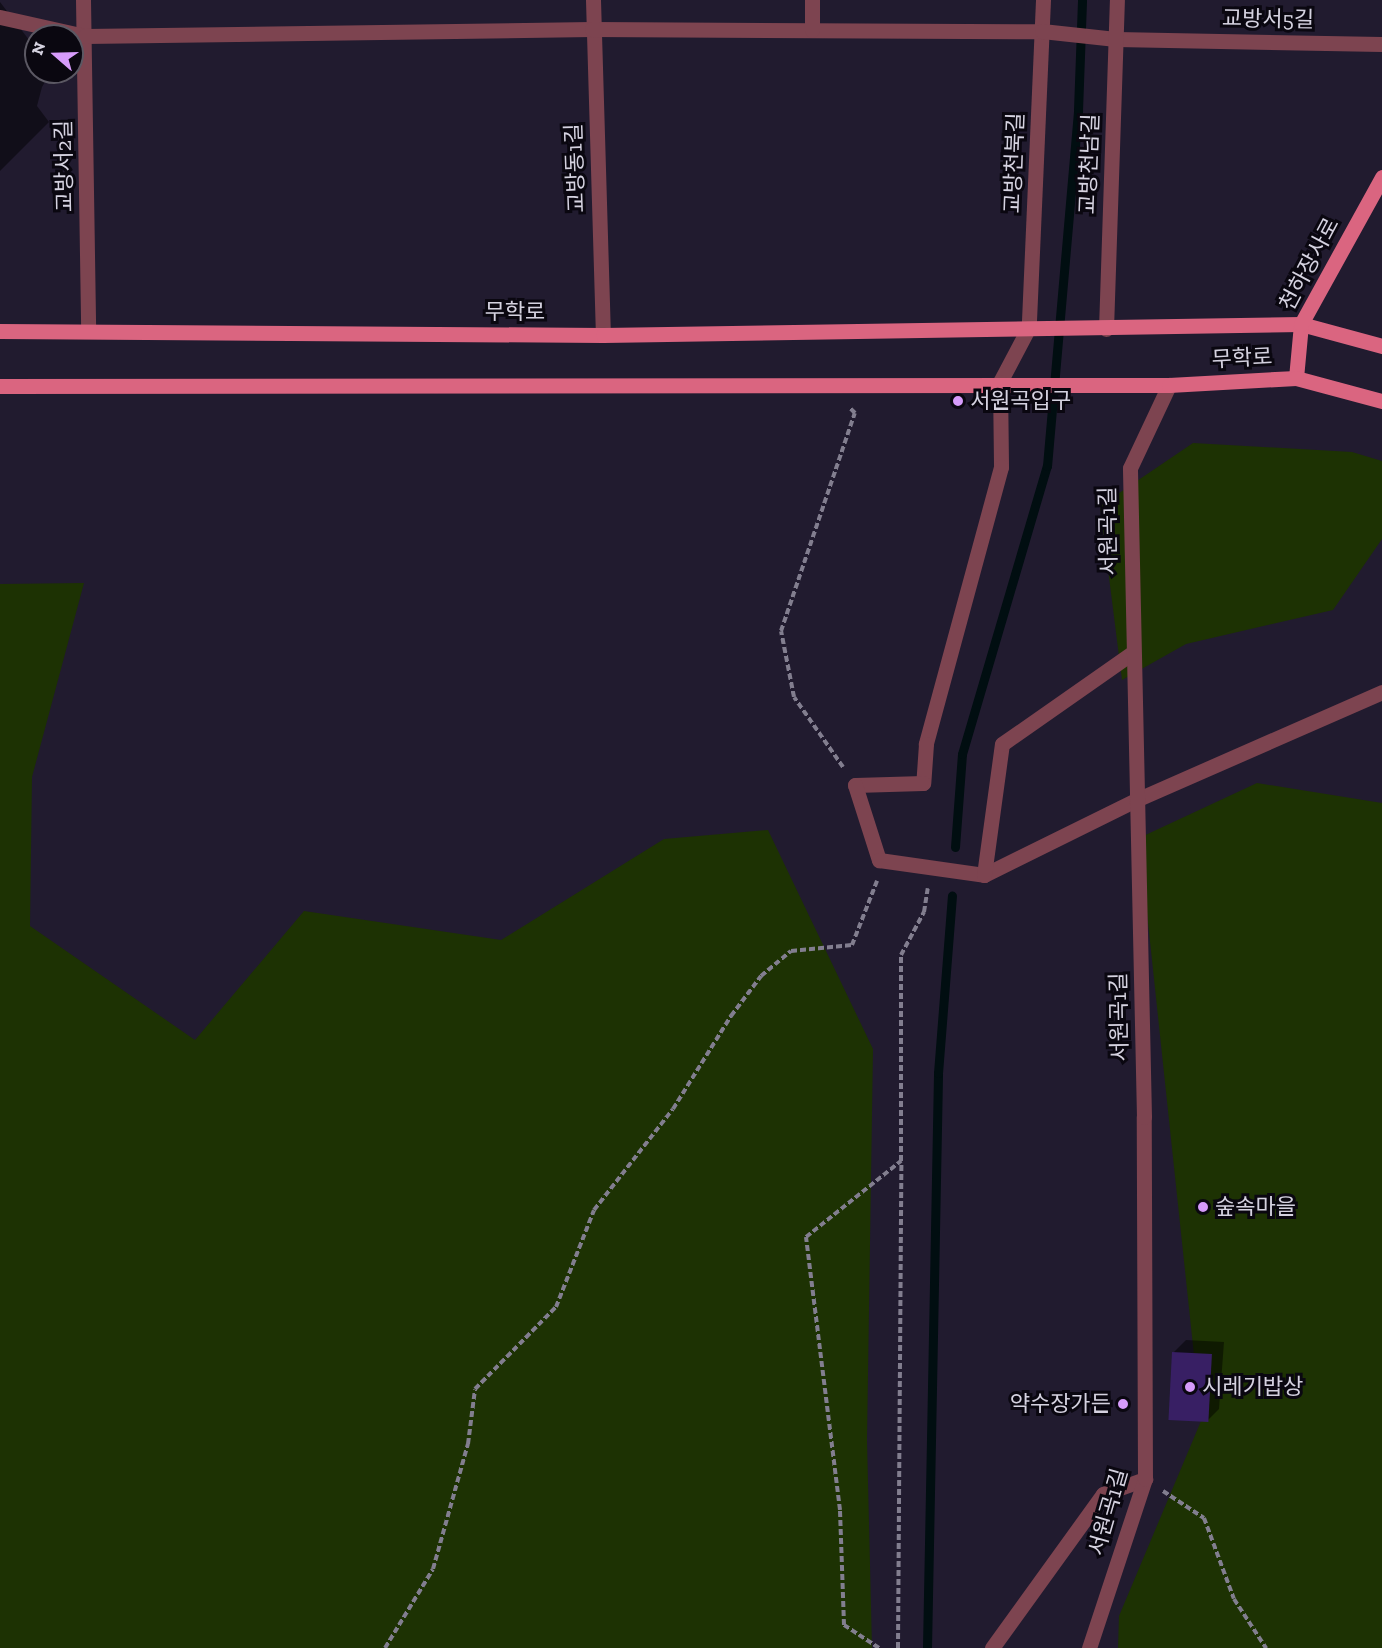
<!DOCTYPE html>
<meta charset="utf-8">
<style>
body{margin:0}
#map{position:relative;width:1382px;height:1648px;overflow:hidden;background:#211b2f;font-family:"Zilla Slab","Noto Sans KR",serif}
div>[style]{position:absolute}
.green>*{inset:0;background:#1d3203}
.shadow>*{inset:0;background:#0007}
.stream>*{height:9px;margin:-4.5px;padding:0 4.5px;transform-origin:4.5px;border-radius:4.5px;background:#010e11}
.building>*{inset:0;background:#381f64;transform-origin:0 0}
.path>*{height:4px;margin-top:-2px;transform-origin:0;background:repeating-linear-gradient(90deg,#827e8f 0 6px,transparent 0 9px)}
.minor>*{height:15px;margin:-7.5px;padding:0 7.5px;transform-origin:7.5px;border-radius:7.5px;background:#7d4450}
.major>*{height:15px;margin:-7.5px;padding:0 7.5px;transform-origin:7.5px;border-radius:7.5px;background:#da6580}
.dots>*{width:16px;height:16px;translate:-50% -50%;box-sizing:border-box;border:3px solid #0a0710;border-radius:50%}
span{translate:-50% -50%;white-space:nowrap;text-align:center;line-height:1.15;-webkit-text-stroke:6px #0a0710;paint-order:stroke}
.street-label{font-size:22px;color:#d5d2e0}
.poi-label{font-size:22px;color:#d5d2e0}
.left{translate:0 -50%;text-align:left}
.right{translate:-100% -50%;text-align:right}
.north{position:absolute;left:24px;top:24px;width:60px;height:60px;box-sizing:border-box;background:#0a0710;border:2px solid #5b5863;border-radius:50%;rotate:290deg;font-size:16px;font-weight:700;line-height:24px;text-align:center;color:#d5d2e0}
.north::after{content:'';display:block;margin:auto;width:21px;height:27px;background:#d69bfa;clip-path:polygon(50% 0,100% 100%,50% 72%,0 100%)}
</style>
<div id="map">
<div class="green">
<div style="clip-path:polygon(1193px 443px,1352px 452px,1382px 461px,1382px 539px,1333px 610px,1186px 644px,1122px 680px,1100px 506px)"></div>
<div style="clip-path:polygon(84px 583px,32px 777px,30px 926px,195px 1040px,304px 911px,501px 940px,664px 839px,768px 830px,873px 1049px,867px 1440px,872px 1648px,0 1648px,0 584px)"></div>
<div style="clip-path:polygon(1257px 783px,1382px 803px,1382px 1648px,1118px 1648px,1119px 1616px,1201px 1421px,1139px 838px)"></div>
</div>
<div class="shadow">
<div style="clip-path:polygon(0 2px,36px 49px,36px 72px,51px 72px,42px 87px,37px 106px,49px 122px,0 171px)"></div>
<div style="clip-path:polygon(1186px 1340px,1224px 1342px,1219px 1409px,1207px 1421px,1174px 1352px)"></div>
</div>
<div class="stream">
<div style="left:955px;top:847px;width:93px;rotate:-85.7deg"></div>
<div style="left:962px;top:754px;width:300px;rotate:-73.6deg"></div>
<div style="left:1047px;top:466px;width:357px;rotate:-85deg"></div>
<div style="left:1078px;top:110px;width:110px;rotate:-87.9deg"></div>
<div style="left:927px;top:1648px;width:575px;rotate:-88.9deg"></div>
<div style="left:938px;top:1073px;width:178px;rotate:-85.5deg"></div>
</div>
<div class="building">
<div style="left:1172px;top:1352px;width:40px;height:68px;rotate:3deg"></div>
</div>
<div class="path">
<div style="left:843px;top:767px;width:85px;rotate:-125deg"></div>
<div style="left:794px;top:697px;width:67px;rotate:-101.1deg"></div>
<div style="left:781px;top:631px;width:230px;rotate:-71.3deg"></div>
<div style="left:855px;top:413px;width:8px;rotate:-135deg"></div>
<div style="left:1163px;top:1491px;width:49px;rotate:33.4deg"></div>
<div style="left:1204px;top:1518px;width:86px;rotate:69.7deg"></div>
<div style="left:1234px;top:1599px;width:59px;rotate:56.9deg"></div>
<div style="left:385px;top:1648px;width:92px;rotate:-58.7deg"></div>
<div style="left:433px;top:1569px;width:130px;rotate:-74.4deg"></div>
<div style="left:468px;top:1444px;width:55px;rotate:-82.7deg"></div>
<div style="left:475px;top:1389px;width:115px;rotate:-45.4deg"></div>
<div style="left:556px;top:1307px;width:104px;rotate:-68.6deg"></div>
<div style="left:594px;top:1210px;width:128px;rotate:-52deg"></div>
<div style="left:673px;top:1109px;width:110px;rotate:-58.1deg"></div>
<div style="left:731px;top:1016px;width:50px;rotate:-53.1deg"></div>
<div style="left:761px;top:976px;width:39px;rotate:-40deg"></div>
<div style="left:791px;top:951px;width:61px;rotate:-5.6deg"></div>
<div style="left:852px;top:945px;width:69px;rotate:-68.7deg"></div>
<div style="left:879px;top:1648px;width:42px;rotate:-146.7deg"></div>
<div style="left:844px;top:1625px;width:115px;rotate:-92deg"></div>
<div style="left:840px;top:1510px;width:275px;rotate:-97.1deg"></div>
<div style="left:806px;top:1237px;width:122px;rotate:-38.7deg"></div>
<div style="left:901px;top:1161px;width:206px;rotate:-90deg"></div>
<div style="left:901px;top:955px;width:49px;rotate:-61.9deg"></div>
<div style="left:924px;top:912px;width:24px;rotate:-81deg"></div>
<div style="left:898px;top:1648px;width:486px;rotate:-89.6deg"></div>
</div>
<div class="minor">
<div style="left:83px;top:0;width:331px;rotate:89.1deg"></div>
<div style="left:593px;top:0;width:335px;rotate:88.3deg"></div>
<div style="left:1043px;top:0;width:327px;rotate:92.5deg"></div>
<div style="left:1029px;top:327px;width:62px;rotate:117.8deg"></div>
<div style="left:1000px;top:382px;width:85px;rotate:89.3deg"></div>
<div style="left:1001px;top:467px;width:287px;rotate:105.2deg"></div>
<div style="left:926px;top:744px;width:39px;rotate:94deg"></div>
<div style="left:923px;top:783px;width:68px;rotate:178.3deg"></div>
<div style="left:855px;top:785px;width:79px;rotate:72.3deg"></div>
<div style="left:879px;top:860px;width:106px;rotate:8.1deg"></div>
<div style="left:984px;top:875px;width:169px;rotate:-26.3deg"></div>
<div style="left:1136px;top:800px;width:269px;rotate:-23.7deg"></div>
<div style="left:0;top:17px;width:87px;rotate:12.6deg"></div>
<div style="left:85px;top:36px;width:507px;rotate:-0.79deg"></div>
<div style="left:592px;top:29px;width:450px;rotate:0.3deg"></div>
<div style="left:1042px;top:31px;width:74px;rotate:6.2deg"></div>
<div style="left:1116px;top:39px;width:266px;rotate:1.1deg"></div>
<div style="left:812px;top:30px;width:30px;rotate:-90deg"></div>
<div style="left:1106px;top:329px;width:329px;rotate:-88.1deg"></div>
<div style="left:984px;top:875px;width:132px;rotate:-82.2deg"></div>
<div style="left:1002px;top:744px;width:159px;rotate:-35deg"></div>
<div style="left:992px;top:1648px;width:190px;rotate:-54.2deg"></div>
<div style="left:1103px;top:1494px;width:45px;rotate:-19.7deg"></div>
<div style="left:1089px;top:1648px;width:178px;rotate:-71.7deg"></div>
<div style="left:1145px;top:1479px;width:362px;rotate:-90.2deg"></div>
<div style="left:1144px;top:1117px;width:649px;rotate:-91.24deg"></div>
<div style="left:1130px;top:468px;width:92px;rotate:-64.8deg"></div>
</div>
<div class="major">
<div style="left:0;top:331px;width:603px;rotate:0.38deg"></div>
<div style="left:603px;top:335px;width:698px;rotate:-0.9deg"></div>
<div style="left:1301px;top:324px;width:84px;rotate:15.2deg"></div>
<div style="left:1296px;top:378px;width:54px;rotate:-84.7deg"></div>
<div style="left:1301px;top:324px;width:168px;rotate:-61.1deg"></div>
<div style="left:0;top:386px;width:1169px;rotate:-0.05deg"></div>
<div style="left:1169px;top:385px;width:127px;rotate:-3.2deg"></div>
<div style="left:1296px;top:378px;width:89px;rotate:15deg"></div>
</div>
<div class="dots">
<div style="left:958px;top:401px;background:#d69bfa"></div>
<div style="left:1203px;top:1207px;background:#d69bfa"></div>
<div style="left:1190px;top:1387px;background:#d69bfa"></div>
<div style="left:1123px;top:1404px;background:#d69bfa"></div>
</div>
<div class="street-label">
<span style="left:1268px;top:19px;rotate:1deg">교방서5길</span>
<span style="left:1014px;top:163px;rotate:-88deg">교방천북길</span>
<span style="left:1089px;top:164px;rotate:-88deg">교방천남길</span>
<span style="left:64px;top:166px;rotate:-91deg">교방서2길</span>
<span style="left:575px;top:168px;rotate:-92deg">교방동1길</span>
<span style="left:1309px;top:264px;rotate:-62deg">천하장사로</span>
<span style="left:515px;top:312px">무학로</span>
<span style="left:1242px;top:358px;rotate:-3deg">무학로</span>
<span style="left:1108px;top:531px;rotate:-91deg">서원곡1길</span>
<span style="left:1119px;top:1017px;rotate:-91deg">서원곡1길</span>
<span style="left:1108px;top:1512px;rotate:-74deg">서원곡1길</span>
</div>
<div class="poi-label">
<span class="left" style="left:970px;top:401px">서원곡입구</span>
<span class="left" style="left:1215px;top:1207px">숲속마을</span>
<span class="left" style="left:1202px;top:1387px">시레기밥상</span>
<span class="right" style="left:1111px;top:1404px">약수장가든</span>
</div>
<div class="north">N</div>
</div>
